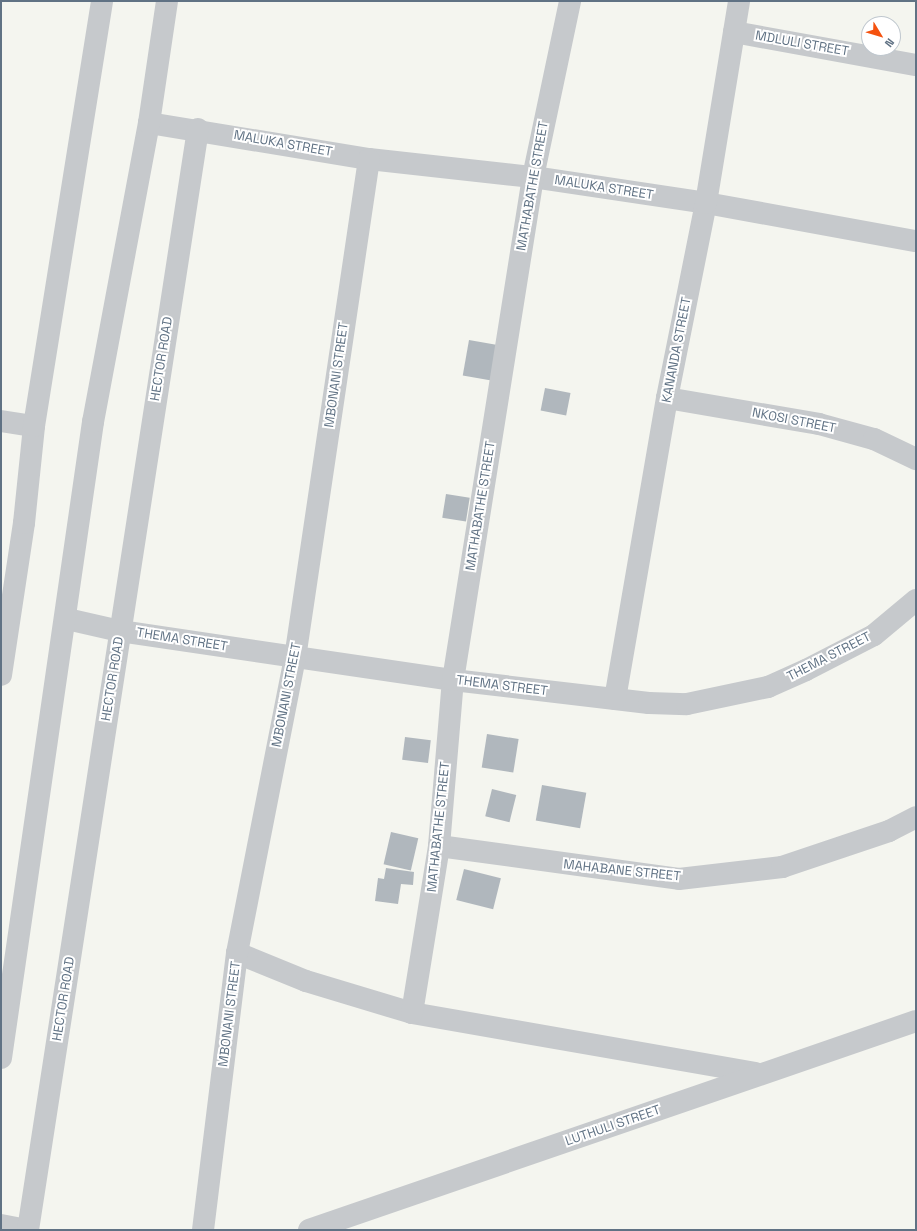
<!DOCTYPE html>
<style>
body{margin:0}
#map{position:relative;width:917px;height:1231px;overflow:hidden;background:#f4f5ef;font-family:"Space Grotesk",sans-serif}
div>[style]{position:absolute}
.building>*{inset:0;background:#b0b7bd;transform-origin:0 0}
.minor>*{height:22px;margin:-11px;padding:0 11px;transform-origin:11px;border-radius:11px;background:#c6c9cc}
span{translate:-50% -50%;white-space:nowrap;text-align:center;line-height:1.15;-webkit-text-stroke:4px #fff;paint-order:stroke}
.street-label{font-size:13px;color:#607284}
.frame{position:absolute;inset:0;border:2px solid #607284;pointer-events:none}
.north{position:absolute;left:861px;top:16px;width:40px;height:40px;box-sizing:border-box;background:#fff;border:1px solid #bfc7ce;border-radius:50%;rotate:128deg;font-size:11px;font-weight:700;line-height:16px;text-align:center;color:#607284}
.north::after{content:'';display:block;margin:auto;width:14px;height:18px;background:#f5520f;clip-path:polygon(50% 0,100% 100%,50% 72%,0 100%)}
</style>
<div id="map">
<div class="building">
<div style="left:469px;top:340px;width:29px;height:36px;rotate:10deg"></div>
<div style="left:545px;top:388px;width:26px;height:23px;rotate:11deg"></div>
<div style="left:446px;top:494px;width:24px;height:24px;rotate:9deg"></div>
<div style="left:487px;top:734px;width:32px;height:34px;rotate:9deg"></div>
<div style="left:405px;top:737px;width:26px;height:23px;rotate:7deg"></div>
<div style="left:542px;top:785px;width:45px;height:36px;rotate:10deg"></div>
<div style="left:492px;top:789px;width:25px;height:28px;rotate:14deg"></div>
<div style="left:391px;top:832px;width:28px;height:33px;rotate:13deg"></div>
<div style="clip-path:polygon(386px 868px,414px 872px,413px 885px,401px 884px,398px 904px,375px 901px,378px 878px,384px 879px)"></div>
<div style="left:464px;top:869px;width:38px;height:32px;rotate:14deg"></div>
</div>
<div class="minor">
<div style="left:734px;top:32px;width:185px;rotate:10.3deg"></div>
<div style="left:149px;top:123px;width:223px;rotate:9.3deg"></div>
<div style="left:369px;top:159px;width:165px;rotate:6.3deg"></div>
<div style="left:533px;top:177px;width:175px;rotate:8.5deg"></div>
<div style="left:706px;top:203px;width:213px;rotate:10.3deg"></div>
<div style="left:667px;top:398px;width:154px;rotate:9.7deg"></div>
<div style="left:819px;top:424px;width:57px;rotate:15.3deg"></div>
<div style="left:874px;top:439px;width:47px;rotate:25.5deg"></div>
<div style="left:1px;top:421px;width:33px;rotate:9deg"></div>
<div style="left:67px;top:619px;width:54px;rotate:12.8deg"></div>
<div style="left:120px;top:631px;width:337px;rotate:8.4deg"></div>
<div style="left:453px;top:680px;width:197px;rotate:6.7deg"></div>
<div style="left:649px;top:703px;width:38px;rotate:2deg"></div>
<div style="left:687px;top:704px;width:83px;rotate:-11.9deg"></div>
<div style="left:768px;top:687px;width:42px;rotate:-24.1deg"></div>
<div style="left:806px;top:670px;width:76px;rotate:-27.2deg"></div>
<div style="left:874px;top:635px;width:55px;rotate:-39.8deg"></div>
<div style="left:1px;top:675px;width:154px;rotate:-81.4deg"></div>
<div style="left:24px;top:523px;width:98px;rotate:-84.1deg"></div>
<div style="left:34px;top:426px;width:430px;rotate:-80.9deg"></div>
<div style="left:615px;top:699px;width:305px;rotate:-80.2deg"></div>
<div style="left:667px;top:398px;width:199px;rotate:-78.7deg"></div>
<div style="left:706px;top:203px;width:205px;rotate:-80.7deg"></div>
<div style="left:439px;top:846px;width:242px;rotate:7.8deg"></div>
<div style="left:679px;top:879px;width:104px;rotate:-6.6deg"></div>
<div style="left:782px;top:867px;width:113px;rotate:-18.6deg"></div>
<div style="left:889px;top:831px;width:30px;rotate:-27deg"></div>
<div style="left:237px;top:953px;width:74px;rotate:22.1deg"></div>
<div style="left:306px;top:981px;width:111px;rotate:16.8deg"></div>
<div style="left:412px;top:1013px;width:349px;rotate:9.9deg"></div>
<div style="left:412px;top:1013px;width:169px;rotate:-80.8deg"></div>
<div style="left:439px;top:846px;width:167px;rotate:-85.2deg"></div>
<div style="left:453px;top:680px;width:509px;rotate:-80.96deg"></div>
<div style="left:533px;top:177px;width:180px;rotate:-78.1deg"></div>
<div style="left:1px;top:1058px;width:643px;rotate:-81.77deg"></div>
<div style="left:93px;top:422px;width:304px;rotate:-79.4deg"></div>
<div style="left:149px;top:123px;width:123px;rotate:-81.6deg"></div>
<div style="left:1px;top:1225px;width:25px;rotate:11deg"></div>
<div style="left:28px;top:1230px;width:1114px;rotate:-81.22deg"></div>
<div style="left:203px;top:1230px;width:279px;rotate:-83deg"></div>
<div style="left:237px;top:953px;width:301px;rotate:-78.9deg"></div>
<div style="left:295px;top:658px;width:504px;rotate:-81.56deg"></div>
<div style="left:309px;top:1230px;width:642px;rotate:-19deg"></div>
</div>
<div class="street-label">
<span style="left:802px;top:44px;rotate:10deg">MDLULI STREET</span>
<span style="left:283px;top:144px;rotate:10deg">MALUKA STREET</span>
<span style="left:533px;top:186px;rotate:-80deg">MATHABATHE STREET</span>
<span style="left:604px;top:188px;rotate:9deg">MALUKA STREET</span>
<span style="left:677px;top:350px;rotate:-79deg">KANANDA STREET</span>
<span style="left:162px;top:359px;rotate:-81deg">HECTOR ROAD</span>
<span style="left:337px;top:375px;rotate:-82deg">MBONANI STREET</span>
<span style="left:794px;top:421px;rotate:11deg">NKOSI STREET</span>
<span style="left:481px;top:506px;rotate:-81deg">MATHABATHE STREET</span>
<span style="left:182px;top:640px;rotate:9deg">THEMA STREET</span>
<span style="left:829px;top:657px;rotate:-27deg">THEMA STREET</span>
<span style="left:113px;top:679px;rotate:-81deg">HECTOR ROAD</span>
<span style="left:502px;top:686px;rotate:7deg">THEMA STREET</span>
<span style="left:287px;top:695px;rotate:-79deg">MBONANI STREET</span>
<span style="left:439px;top:827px;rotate:-84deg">MATHABATHE STREET</span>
<span style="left:622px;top:871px;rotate:6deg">MAHABANE STREET</span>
<span style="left:64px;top:999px;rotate:-81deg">HECTOR ROAD</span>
<span style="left:230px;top:1014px;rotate:-83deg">MBONANI STREET</span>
<span style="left:613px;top:1126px;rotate:-19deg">LUTHULI STREET</span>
</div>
<div class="frame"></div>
<div class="north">N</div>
</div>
